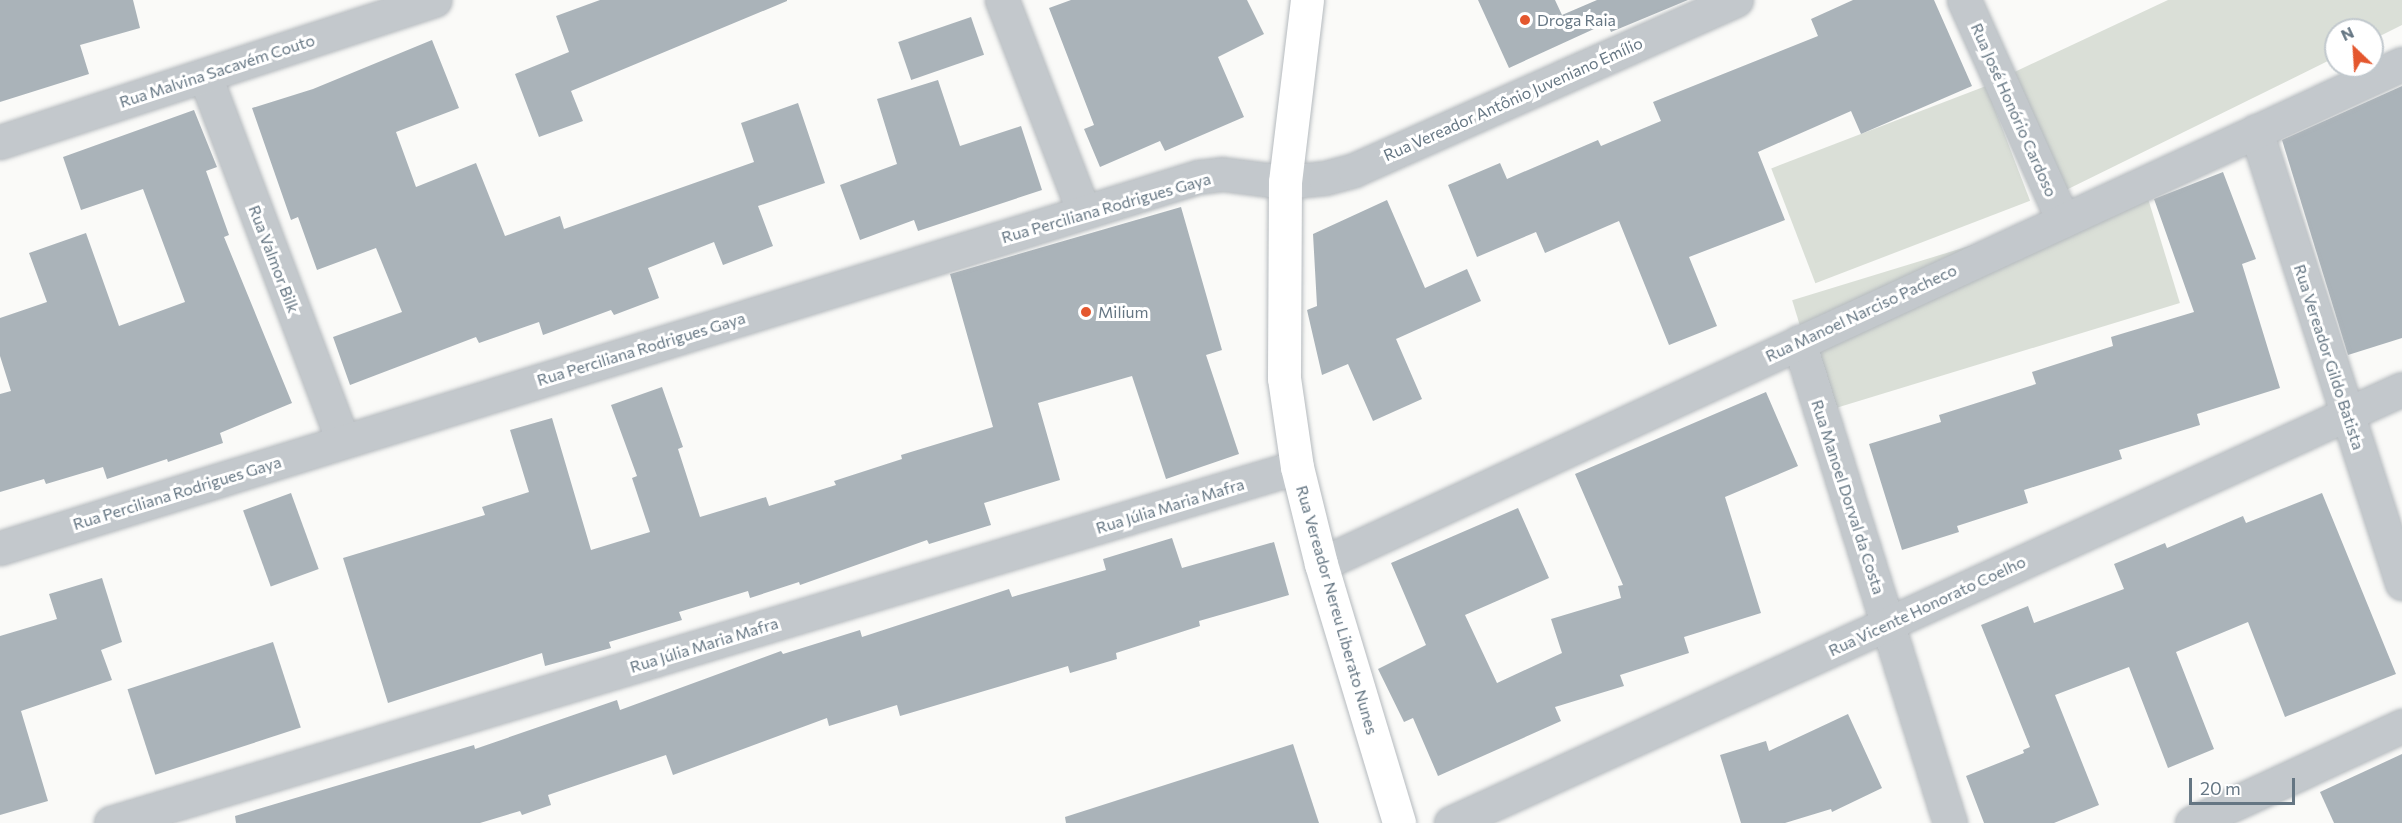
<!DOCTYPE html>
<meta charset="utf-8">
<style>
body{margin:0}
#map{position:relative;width:2402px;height:823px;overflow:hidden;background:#fafaf8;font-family:Commissioner,sans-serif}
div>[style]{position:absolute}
.green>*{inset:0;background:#dadfd7;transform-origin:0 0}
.building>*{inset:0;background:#aab3b9;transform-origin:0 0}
.roads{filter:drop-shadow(0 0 2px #b5babe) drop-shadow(0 0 2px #b5babe)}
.minor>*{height:33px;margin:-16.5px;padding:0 16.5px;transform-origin:16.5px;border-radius:16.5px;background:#c3c8cc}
.major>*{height:33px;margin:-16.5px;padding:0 16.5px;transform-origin:16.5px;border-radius:16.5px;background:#fff}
.dots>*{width:16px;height:16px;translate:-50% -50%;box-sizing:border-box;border:3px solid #fff;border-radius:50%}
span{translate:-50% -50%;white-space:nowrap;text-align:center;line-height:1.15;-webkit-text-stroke:6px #fff;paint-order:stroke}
.poi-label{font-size:16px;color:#657683}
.left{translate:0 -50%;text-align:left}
.street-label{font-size:16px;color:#657683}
.north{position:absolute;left:2324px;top:18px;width:60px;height:60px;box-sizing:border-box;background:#fff;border:2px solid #c1c8cd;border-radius:50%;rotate:335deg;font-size:16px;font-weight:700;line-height:24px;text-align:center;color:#657683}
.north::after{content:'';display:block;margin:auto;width:21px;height:27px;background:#e4572e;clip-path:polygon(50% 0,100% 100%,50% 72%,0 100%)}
.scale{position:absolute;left:2189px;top:778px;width:106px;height:27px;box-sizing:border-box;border:3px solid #657683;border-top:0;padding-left:8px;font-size:18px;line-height:21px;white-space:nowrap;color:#657683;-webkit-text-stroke:4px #fff;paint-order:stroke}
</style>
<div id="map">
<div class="green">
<div style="clip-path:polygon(2168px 0,2402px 0,2402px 25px,2372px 40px,2372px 30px,2336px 30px,2336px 57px,2062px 192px,2006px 76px)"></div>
<div style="left:1986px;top:86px;width:123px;height:230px;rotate:69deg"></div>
<div style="left:2146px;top:192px;width:116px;height:370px;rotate:73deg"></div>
</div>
<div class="building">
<div style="clip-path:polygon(0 0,133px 0,140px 28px,80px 45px,89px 74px,0 102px)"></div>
<div style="clip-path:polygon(600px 0,787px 0,787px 1px,571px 91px,583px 121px,539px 137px,515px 74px,569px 52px,556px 16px)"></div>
<div style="clip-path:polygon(1071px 0,1247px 0,1264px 34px,1218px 57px,1244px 117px,1165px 151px,1160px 141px,1100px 167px,1084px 129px,1094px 125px,1049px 8px)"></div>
<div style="clip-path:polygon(1478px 0,1555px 0,1562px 15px,1597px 0,1688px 0,1611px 32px,1607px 23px,1509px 68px)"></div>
<div style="clip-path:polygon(1853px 0,1934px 0,1972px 86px,1861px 134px,1851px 111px,1758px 152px,1785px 220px,1689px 257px,1717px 326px,1669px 345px,1619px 221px,1545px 253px,1536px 232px,1477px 257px,1448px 185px,1500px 163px,1507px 179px,1598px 140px,1601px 146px,1661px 121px,1653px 102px,1818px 36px,1811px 19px)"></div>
<div style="left:971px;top:17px;width:40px;height:77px;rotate:71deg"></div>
<div style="clip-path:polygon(432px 40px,459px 108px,396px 132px,416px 187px,476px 163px,505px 236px,560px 216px,564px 229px,754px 162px,741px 123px,798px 103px,825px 183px,758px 206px,773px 246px,723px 265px,714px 242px,648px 268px,659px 298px,614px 315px,611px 310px,543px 335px,539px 322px,479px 343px,476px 337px,350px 385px,333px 337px,402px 312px,376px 248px,317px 270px,298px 217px,291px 220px,252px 108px,313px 89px)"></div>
<div style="clip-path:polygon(938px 80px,960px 146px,1021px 126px,1042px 190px,918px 231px,914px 220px,860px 240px,840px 185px,897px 164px,877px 99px)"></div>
<div style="clip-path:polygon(2402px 86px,2402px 338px,2348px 355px,2282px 140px)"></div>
<div style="clip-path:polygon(194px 110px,217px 167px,206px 171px,229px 235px,224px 237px,292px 403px,220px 433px,223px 443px,168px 462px,167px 459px,107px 479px,103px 467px,46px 484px,44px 479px,0 492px,0 394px,11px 391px,0 356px,0 318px,47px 302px,29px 253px,86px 233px,119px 326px,185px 302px,143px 189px,81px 210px,63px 157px)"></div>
<div style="clip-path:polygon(2223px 172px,2256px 259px,2242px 264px,2280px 388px,2197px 414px,2200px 425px,2119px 450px,2122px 459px,2024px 490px,2028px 503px,1957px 526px,1959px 532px,1902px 550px,1869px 444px,1941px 422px,1939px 415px,2036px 384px,2032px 372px,2113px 346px,2111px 337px,2194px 312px,2154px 199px)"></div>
<div style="clip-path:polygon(1387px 200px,1425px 288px,1467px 269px,1481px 301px,1396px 339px,1422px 399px,1373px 421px,1348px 364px,1322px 375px,1307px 310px,1317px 306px,1313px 234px)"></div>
<div style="clip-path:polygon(1181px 207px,1222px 350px,1206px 355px,1239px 454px,1166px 479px,1132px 376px,1038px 403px,1060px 480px,984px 503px,991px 525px,929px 544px,927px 540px,800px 585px,799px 582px,750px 598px,748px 591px,679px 612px,682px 620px,609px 642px,611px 648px,545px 666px,542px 653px,388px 703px,343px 558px,485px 515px,482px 507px,529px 492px,510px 430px,552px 418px,591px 550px,650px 532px,632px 478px,637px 476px,611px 405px,662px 387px,683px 447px,678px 449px,700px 517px,766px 497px,769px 506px,836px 485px,834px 481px,902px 459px,901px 455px,993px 427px,950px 274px)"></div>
<div style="clip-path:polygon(1766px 392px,1798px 466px,1725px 497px,1761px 613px,1684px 637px,1689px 653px,1620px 675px,1624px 686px,1555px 707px,1561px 721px,1438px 776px,1413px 718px,1404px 722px,1378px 669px,1426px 645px,1391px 563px,1518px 508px,1549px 578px,1465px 615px,1497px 683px,1562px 653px,1551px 619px,1621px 598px,1618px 586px,1623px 585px,1575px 474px)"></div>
<div style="left:291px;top:493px;width:81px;height:51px;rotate:70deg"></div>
<div style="clip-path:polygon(2322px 493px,2396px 674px,2285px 717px,2248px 622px,2176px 652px,2214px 749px,2168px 768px,2129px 667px,2055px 695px,2099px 805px,2054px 823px,1984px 823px,1966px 776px,2024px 753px,2023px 750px,2030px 747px,1981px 625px,2028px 606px,2034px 623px,2124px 589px,2114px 564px,2165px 543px,2167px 548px,2243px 516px,2246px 523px)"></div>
<div style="clip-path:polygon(1172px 538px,1182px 568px,1274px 542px,1289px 595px,1199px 621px,1200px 626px,1116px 653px,1117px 659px,1070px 673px,1068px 666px,900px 716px,897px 705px,829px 726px,827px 718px,673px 775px,666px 755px,548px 795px,551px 805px,522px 815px,520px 811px,480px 823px,236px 823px,235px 816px,474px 745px,475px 749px,617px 700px,620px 710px,781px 651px,783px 654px,860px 630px,862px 637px,1009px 589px,1012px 597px,1106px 570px,1103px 559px)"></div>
<div style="clip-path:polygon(102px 578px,122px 642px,101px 650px,112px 680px,21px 711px,48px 801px,0 815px,0 636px,57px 619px,49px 594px)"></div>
<div style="left:273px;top:642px;width:90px;height:153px;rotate:72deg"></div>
<div style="clip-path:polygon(1848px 714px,1882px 788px,1832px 812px,1831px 809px,1785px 823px,1741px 823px,1720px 755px,1766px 741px,1769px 751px)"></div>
<div style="clip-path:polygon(1293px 744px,1319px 823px,1066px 823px,1065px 817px)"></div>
<div style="clip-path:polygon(2402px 754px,2402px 823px,2334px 823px,2320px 792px)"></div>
</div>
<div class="roads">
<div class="minor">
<div style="left:1002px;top:0;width:227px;rotate:68.9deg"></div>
<div style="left:1964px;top:0;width:241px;rotate:65.8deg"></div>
<div style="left:205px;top:76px;width:390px;rotate:69.3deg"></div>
<div style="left:2256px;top:131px;width:475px;rotate:72.1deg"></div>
<div style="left:0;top:142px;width:457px;rotate:-18.1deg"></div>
<div style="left:1799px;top:342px;width:504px;rotate:72.57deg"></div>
<div style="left:0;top:548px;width:1254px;rotate:-17.21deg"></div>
<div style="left:1198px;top:177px;width:24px;rotate:-7deg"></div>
<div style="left:1222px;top:174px;width:64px;rotate:7.2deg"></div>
<div style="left:1285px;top:182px;width:40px;rotate:-5.7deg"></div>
<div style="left:1325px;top:178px;width:30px;rotate:-15deg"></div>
<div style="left:1354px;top:170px;width:418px;rotate:-24deg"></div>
<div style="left:1321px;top:564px;width:1191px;rotate:-24.82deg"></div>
<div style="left:111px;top:823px;width:1238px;rotate:-16.71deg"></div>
<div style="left:1451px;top:823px;width:1045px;rotate:-24.53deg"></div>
<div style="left:2192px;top:823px;width:231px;rotate:-24.8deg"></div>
</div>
<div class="major">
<div style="left:1307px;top:0;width:183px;rotate:96.9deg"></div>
<div style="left:1285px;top:182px;width:196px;rotate:90.3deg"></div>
<div style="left:1284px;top:378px;width:90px;rotate:81.7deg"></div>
<div style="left:1297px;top:467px;width:100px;rotate:76.1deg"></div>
<div style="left:1321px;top:564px;width:270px;rotate:73.2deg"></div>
</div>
</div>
<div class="dots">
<div style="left:1525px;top:20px;background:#e4572e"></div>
<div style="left:1086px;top:312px;background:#e4572e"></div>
</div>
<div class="poi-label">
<span class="left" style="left:1537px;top:20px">Droga Raia</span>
<span class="left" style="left:1098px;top:312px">Milium</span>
</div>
<div class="street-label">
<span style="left:217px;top:71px;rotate:-18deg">Rua Malvina Sacavém Couto</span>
<span style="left:1513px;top:99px;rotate:-24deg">Rua Vereador Antônio Juveniano Emílio</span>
<span style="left:2014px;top:110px;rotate:66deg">Rua José Honório Cardoso</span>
<span style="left:1106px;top:208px;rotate:-16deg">Rua Perciliana Rodrigues Gaya</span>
<span style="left:274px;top:259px;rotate:69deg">Rua Valmor Bilk</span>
<span style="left:1861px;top:313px;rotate:-25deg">Rua Manoel Narciso Pacheco</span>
<span style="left:641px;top:349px;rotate:-17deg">Rua Perciliana Rodrigues Gaya</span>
<span style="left:2329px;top:357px;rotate:72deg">Rua Vereador Gildo Batista</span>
<span style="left:177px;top:493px;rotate:-17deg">Rua Perciliana Rodrigues Gaya</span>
<span style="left:1848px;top:497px;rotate:72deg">Rua Manoel Dorval da Costa</span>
<span style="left:1170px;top:506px;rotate:-17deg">Rua Júlia Maria Mafra</span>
<span style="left:1927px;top:606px;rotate:-25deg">Rua Vicente Honorato Coelho</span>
<span style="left:1337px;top:610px;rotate:74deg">Rua Vereador Nereu Liberato Nunes</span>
<span style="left:704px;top:645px;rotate:-17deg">Rua Júlia Maria Mafra</span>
</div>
<div class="north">N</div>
<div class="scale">20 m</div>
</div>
